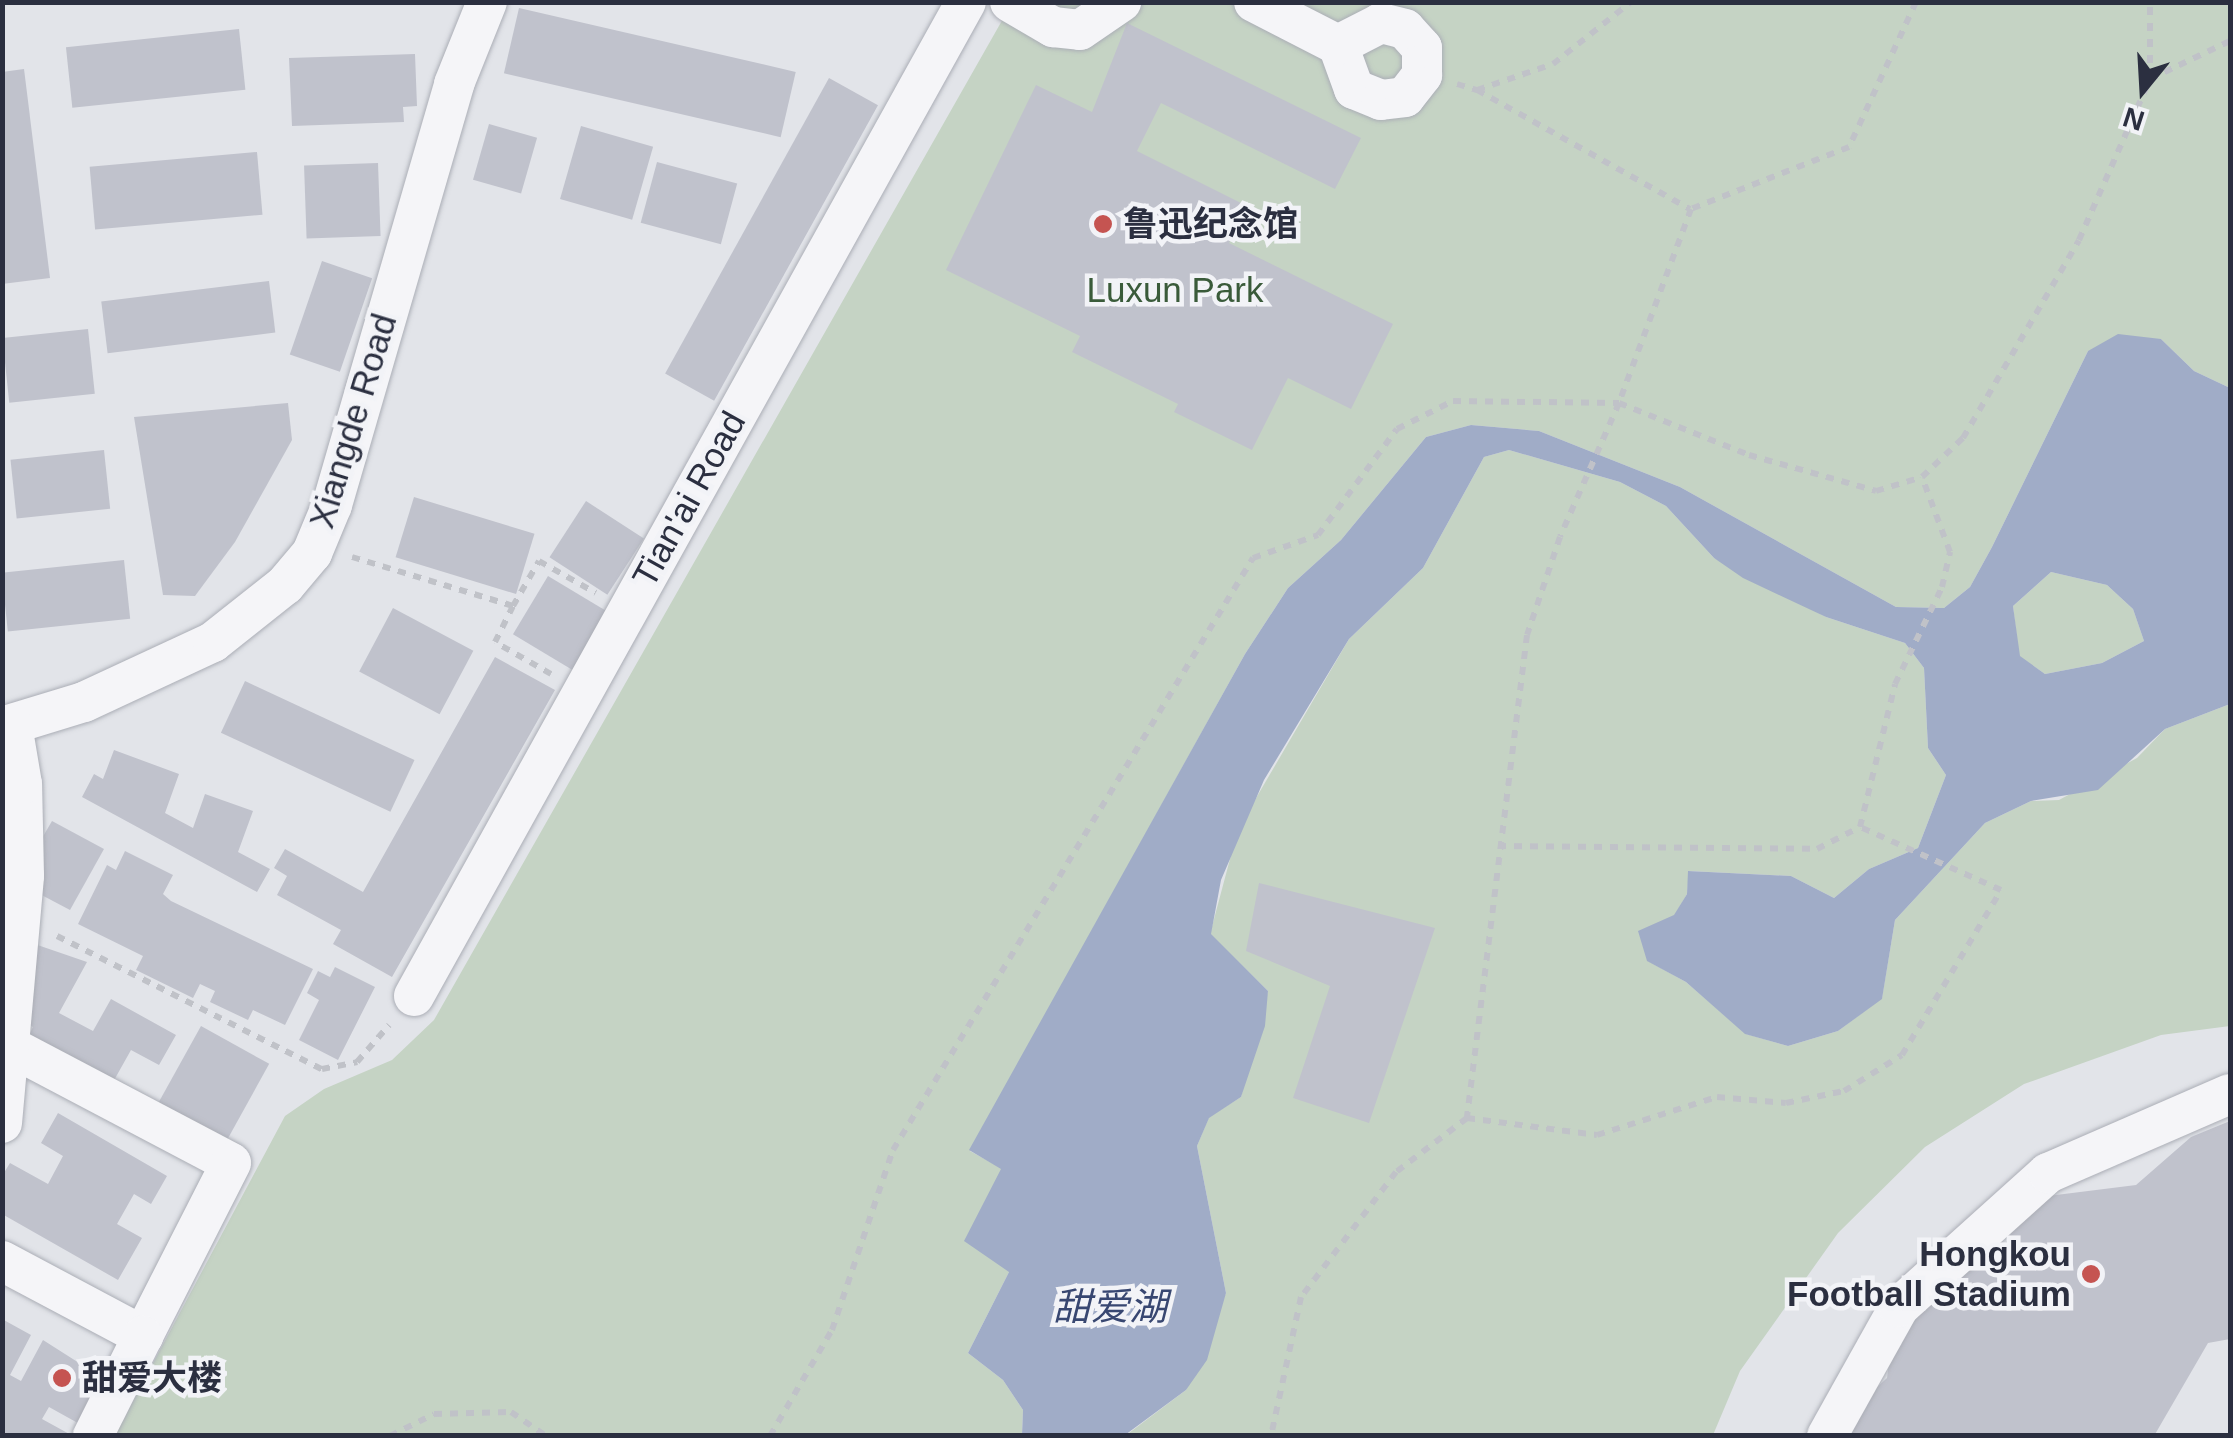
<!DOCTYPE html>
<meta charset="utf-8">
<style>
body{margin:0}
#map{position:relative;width:2233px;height:1438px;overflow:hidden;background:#e2e4e9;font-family:Arial,"Noto Sans SC",sans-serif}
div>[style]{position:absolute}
.green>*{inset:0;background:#c5d3c4}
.water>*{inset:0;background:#a0acc7}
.building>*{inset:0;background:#c0c2cc;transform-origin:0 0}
.path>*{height:6px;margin-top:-3px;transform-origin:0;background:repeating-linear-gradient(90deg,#c0c2c8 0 8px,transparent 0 16px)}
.roads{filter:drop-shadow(0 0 2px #abaeb6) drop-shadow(0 0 2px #abaeb6)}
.minor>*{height:40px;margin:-20px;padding:0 20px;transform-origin:20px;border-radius:20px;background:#f5f5f8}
.dots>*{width:28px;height:28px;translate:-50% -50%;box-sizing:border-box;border:5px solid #f2f3f7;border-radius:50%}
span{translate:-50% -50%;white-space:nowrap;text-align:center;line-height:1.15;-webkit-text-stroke:9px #f2f3f7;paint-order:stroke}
.poi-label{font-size:35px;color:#2b2f40;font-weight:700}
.left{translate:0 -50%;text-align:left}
.right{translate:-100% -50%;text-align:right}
.park-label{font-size:35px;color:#3a5b3a}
.street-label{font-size:35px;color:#2b2f40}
.water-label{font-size:38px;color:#384771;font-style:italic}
.frame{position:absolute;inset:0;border:5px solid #2b2f40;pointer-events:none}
.north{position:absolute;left:2093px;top:40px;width:100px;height:100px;-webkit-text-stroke:8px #f2f3f7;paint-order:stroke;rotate:198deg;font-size:28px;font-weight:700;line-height:40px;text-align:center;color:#2b2f40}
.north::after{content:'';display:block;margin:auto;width:35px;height:45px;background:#2b2f40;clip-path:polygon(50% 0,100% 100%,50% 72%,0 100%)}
</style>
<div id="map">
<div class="green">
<div style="clip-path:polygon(1012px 3px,2230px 3px,2230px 388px,2194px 371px,2161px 339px,2088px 351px,1992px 547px,1970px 587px,1944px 608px,1896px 607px,1680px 487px,1539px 431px,1471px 425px,1426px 437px,1341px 540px,1288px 588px,1245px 654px,970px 1151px,1001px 1168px,1009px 1272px,968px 1353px,1003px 1380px,1023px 1410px,1022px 1435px,114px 1436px,285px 1116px,324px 1089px,392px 1060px,434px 1020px)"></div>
<div style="clip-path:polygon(1509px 450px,1620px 482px,1666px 506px,1714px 558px,1826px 617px,1905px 643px,1924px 668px,1928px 748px,1946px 775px,1918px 848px,1869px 869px,1834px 898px,1791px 876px,1689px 871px,1687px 894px,1648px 961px,1686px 982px,1746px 1034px,1788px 1046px,1838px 1031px,1882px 998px,1895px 920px,1985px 823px,2031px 801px,2059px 800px,2137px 758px,2165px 729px,2230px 704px,2230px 1026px,2161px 1035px,2024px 1084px,1925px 1147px,1838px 1233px,1740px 1371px,1713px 1435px,1125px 1436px,1186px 1390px,1226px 1293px,1197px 1146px,1209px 1117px,1241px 1097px,1268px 991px,1210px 934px,1238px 829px,1349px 639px,1423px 568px,1484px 457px)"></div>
<div style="clip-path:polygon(2051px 572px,2107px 585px,2133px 609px,2144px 641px,2102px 663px,2045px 674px,2019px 656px,2013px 606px)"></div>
</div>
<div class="water">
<div style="clip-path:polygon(evenodd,2118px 334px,2161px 339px,2194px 371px,2230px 388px,2230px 704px,2165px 729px,2098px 790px,2031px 801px,1985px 823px,1895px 920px,1882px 999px,1838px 1031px,1788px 1046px,1745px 1034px,1686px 982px,1647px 961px,1638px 931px,1674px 915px,1687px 894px,1688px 871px,1791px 876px,1834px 898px,1869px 869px,1918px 848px,1946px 775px,1928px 748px,1924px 668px,1905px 643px,1826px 617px,1743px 578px,1714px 558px,1666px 506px,1620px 482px,1509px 450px,1484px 457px,1423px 568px,1349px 639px,1264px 780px,1221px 880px,1211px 934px,1268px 991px,1265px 1026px,1241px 1097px,1209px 1118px,1197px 1146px,1226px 1293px,1207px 1360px,1186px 1390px,1125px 1435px,1022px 1435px,1023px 1410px,1003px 1380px,968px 1353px,1009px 1272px,964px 1241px,1001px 1169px,969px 1150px,1245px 654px,1288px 588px,1341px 540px,1426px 437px,1471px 425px,1539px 431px,1680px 487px,1896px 607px,1944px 608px,1970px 587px,1992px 547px,2088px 351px,2118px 334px,2051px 572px,2107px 585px,2133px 609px,2144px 641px,2102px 663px,2045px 674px,2020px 656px,2013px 606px,2051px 572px)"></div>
</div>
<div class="building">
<div style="left:519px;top:8px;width:284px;height:67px;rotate:13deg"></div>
<div style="clip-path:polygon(1127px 23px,1361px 138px,1335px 189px,1161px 103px,1137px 151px,1247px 206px,1229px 243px,1393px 324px,1351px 409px,1288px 378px,1252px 450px,1174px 412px,1178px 404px,1072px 352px,1080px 336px,946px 270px,1036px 85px,1092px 112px)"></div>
<div style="left:239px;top:29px;width:61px;height:174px;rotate:84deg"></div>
<div style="clip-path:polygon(415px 54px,417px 106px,403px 107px,404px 122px,292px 126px,289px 58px)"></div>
<div style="clip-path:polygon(24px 69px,50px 278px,2px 284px,2px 72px)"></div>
<div style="left:829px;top:78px;width:56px;height:338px;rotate:29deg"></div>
<div style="left:489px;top:124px;width:50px;height:58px;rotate:16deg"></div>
<div style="left:581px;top:126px;width:75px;height:76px;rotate:16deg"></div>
<div style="left:257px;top:152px;width:63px;height:168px;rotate:85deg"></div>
<div style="left:657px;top:162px;width:83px;height:63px;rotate:15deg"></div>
<div style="left:378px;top:163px;width:73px;height:74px;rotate:88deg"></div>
<div style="left:322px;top:261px;width:53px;height:99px;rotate:19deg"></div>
<div style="left:269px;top:281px;width:52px;height:169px;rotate:83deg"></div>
<div style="left:88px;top:329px;width:65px;height:86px;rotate:84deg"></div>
<div style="clip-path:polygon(288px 403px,292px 440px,235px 542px,195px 596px,163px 595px,134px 417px)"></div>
<div style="left:104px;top:450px;width:59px;height:94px;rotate:84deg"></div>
<div style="left:414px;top:497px;width:126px;height:63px;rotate:17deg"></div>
<div style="left:586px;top:501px;width:69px;height:67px;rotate:33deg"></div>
<div style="left:124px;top:560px;width:59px;height:123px;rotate:84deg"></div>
<div style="left:548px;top:576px;width:69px;height:68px;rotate:31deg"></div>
<div style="left:393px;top:608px;width:91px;height:72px;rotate:28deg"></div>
<div style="clip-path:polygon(495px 657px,555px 690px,392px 977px,333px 944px,341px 930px,277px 895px,287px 876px,274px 868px,285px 849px,363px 892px)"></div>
<div style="left:245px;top:681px;width:187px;height:57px;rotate:25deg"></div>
<div style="clip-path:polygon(114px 750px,179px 774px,165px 813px,193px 828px,205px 794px,253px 811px,238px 852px,270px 869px,257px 892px,82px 797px,94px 774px,103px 779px)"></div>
<div style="clip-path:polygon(52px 821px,104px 849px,70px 910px,34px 891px,27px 864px)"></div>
<div style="clip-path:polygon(125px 851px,173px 875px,163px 894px,171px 901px,313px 969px,285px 1025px,253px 1010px,248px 1020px,210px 1002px,215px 991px,200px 984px,193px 998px,136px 970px,143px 956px,78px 924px,107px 865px,116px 870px)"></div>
<div style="clip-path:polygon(1259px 883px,1435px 928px,1369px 1123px,1293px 1098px,1330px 986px,1246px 951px)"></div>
<div style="clip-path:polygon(23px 940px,87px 962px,59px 1013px,93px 1031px,111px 999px,176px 1035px,159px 1065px,131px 1050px,108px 1091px,29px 1035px,33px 1027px,15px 1017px)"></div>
<div style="clip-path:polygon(335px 967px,375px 987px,338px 1060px,299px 1040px,319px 1000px,307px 993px,318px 971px,330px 977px)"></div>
<div style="left:201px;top:1026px;width:78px;height:95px;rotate:29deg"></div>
<div style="clip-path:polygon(58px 1113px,167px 1176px,151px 1204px,134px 1194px,117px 1224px,142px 1238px,118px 1280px,2px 1214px,2px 1176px,10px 1163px,48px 1184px,63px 1156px,41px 1143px)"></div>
<div style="clip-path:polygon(2230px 1121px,2230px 1339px,2208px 1343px,2154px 1436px,1824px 1436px,1887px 1378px,1897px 1303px,2005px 1244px,2031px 1198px,2136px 1185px,2191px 1137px)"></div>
<div style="clip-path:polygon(2px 1319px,31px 1335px,10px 1375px,21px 1381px,43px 1340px,109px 1382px,85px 1427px,49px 1407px,42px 1419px,73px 1436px,2px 1436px)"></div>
</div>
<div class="path">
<div style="left:1916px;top:2px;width:160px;rotate:114.8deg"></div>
<div style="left:1849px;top:147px;width:170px;rotate:158.6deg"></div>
<div style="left:1691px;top:209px;width:207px;rotate:110.4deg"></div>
<div style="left:1619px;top:403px;width:140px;rotate:21.8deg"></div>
<div style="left:1749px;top:455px;width:132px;rotate:15.8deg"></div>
<div style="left:1876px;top:491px;width:48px;rotate:-16.9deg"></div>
<div style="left:1922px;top:477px;width:57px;rotate:-43.6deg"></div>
<div style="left:1963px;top:438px;width:229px;rotate:-59.6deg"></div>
<div style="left:2079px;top:240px;width:176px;rotate:-66.2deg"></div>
<div style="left:2150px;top:79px;width:77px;rotate:-90deg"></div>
<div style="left:2150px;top:79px;width:89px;rotate:-25.4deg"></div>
<div style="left:1457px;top:84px;width:21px;rotate:17deg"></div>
<div style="left:1477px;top:90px;width:80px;rotate:-18.9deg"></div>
<div style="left:1553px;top:64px;width:100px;rotate:-38.5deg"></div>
<div style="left:1477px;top:90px;width:244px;rotate:29.2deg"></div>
<div style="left:352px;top:557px;width:168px;rotate:16.9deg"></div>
<div style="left:551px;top:674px;width:64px;rotate:-150.3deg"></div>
<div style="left:495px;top:642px;width:40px;rotate:-63.4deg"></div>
<div style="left:513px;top:606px;width:52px;rotate:-60deg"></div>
<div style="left:539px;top:561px;width:65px;rotate:29.3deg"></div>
<div style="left:1498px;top:846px;width:319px;rotate:0.5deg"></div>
<div style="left:1817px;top:849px;width:48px;rotate:-27.1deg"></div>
<div style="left:57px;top:936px;width:297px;rotate:26.7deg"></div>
<div style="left:322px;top:1069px;width:36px;rotate:-11deg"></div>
<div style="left:357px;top:1062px;width:49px;rotate:-49.1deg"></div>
<div style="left:1467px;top:1118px;width:131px;rotate:7.5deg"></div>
<div style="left:1597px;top:1135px;width:126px;rotate:-17.6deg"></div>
<div style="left:1717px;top:1097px;width:69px;rotate:5deg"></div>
<div style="left:1786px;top:1103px;width:59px;rotate:-11.7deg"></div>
<div style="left:1844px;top:1091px;width:68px;rotate:-31.8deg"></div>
<div style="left:1902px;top:1055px;width:192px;rotate:-59deg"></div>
<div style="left:2001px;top:890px;width:154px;rotate:-155.9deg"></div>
<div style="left:1860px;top:827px;width:147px;rotate:-76.2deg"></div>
<div style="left:1895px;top:684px;width:108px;rotate:-64.1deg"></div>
<div style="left:1942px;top:587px;width:36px;rotate:-77deg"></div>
<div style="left:1950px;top:552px;width:80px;rotate:-110.5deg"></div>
<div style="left:390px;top:1436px;width:49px;rotate:-26.6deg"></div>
<div style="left:434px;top:1414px;width:77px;rotate:-1.5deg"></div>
<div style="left:511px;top:1412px;width:42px;rotate:34.4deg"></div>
<div style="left:770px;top:1436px;width:123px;rotate:-59.7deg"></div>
<div style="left:832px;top:1330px;width:190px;rotate:-71.3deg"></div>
<div style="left:893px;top:1150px;width:693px;rotate:-58.7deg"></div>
<div style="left:1253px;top:558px;width:69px;rotate:-19.5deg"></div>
<div style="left:1318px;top:535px;width:132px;rotate:-53.3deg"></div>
<div style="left:1397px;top:429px;width:63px;rotate:-26.6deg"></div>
<div style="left:1453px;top:401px;width:166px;rotate:0.7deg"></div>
<div style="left:1619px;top:403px;width:146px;rotate:113.8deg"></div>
<div style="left:1560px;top:537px;width:103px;rotate:108.6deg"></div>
<div style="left:1527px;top:635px;width:487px;rotate:97.1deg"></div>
<div style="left:1467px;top:1118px;width:89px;rotate:142.7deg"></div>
<div style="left:1396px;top:1172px;width:157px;rotate:127.2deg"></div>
<div style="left:1301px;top:1297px;width:142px;rotate:102.2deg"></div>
</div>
<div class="roads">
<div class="minor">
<div style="left:1010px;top:2px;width:50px;rotate:30.2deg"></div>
<div style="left:1053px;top:27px;width:27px;rotate:6deg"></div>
<div style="left:1080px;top:30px;width:50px;rotate:-34.3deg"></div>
<div style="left:1254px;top:2px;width:94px;rotate:27.1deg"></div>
<div style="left:1338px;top:45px;width:47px;rotate:70deg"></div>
<div style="left:1354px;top:89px;width:29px;rotate:22deg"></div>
<div style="left:1381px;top:100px;width:24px;rotate:-7deg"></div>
<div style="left:1405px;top:97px;width:28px;rotate:-52deg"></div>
<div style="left:1422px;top:75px;width:27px;rotate:-90deg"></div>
<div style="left:1422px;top:48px;width:25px;rotate:-132deg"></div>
<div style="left:1405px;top:29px;width:25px;rotate:-166deg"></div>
<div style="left:1381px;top:23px;width:48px;rotate:152.9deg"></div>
<div style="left:2px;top:727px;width:86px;rotate:-17deg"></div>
<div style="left:84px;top:702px;width:142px;rotate:-24.9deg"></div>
<div style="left:213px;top:642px;width:92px;rotate:-38.4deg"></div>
<div style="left:285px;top:585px;width:42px;rotate:-49.8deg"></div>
<div style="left:312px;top:553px;width:52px;rotate:-67.4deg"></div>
<div style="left:332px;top:505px;width:438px;rotate:-73.8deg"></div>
<div style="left:454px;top:84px;width:88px;rotate:-68.1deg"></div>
<div style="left:414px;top:996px;width:1137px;rotate:-60.96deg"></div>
<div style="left:13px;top:1048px;width:246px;rotate:27.8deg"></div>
<div style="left:231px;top:1163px;width:194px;rotate:117deg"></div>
<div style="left:2px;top:1123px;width:248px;rotate:-84.9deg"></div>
<div style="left:24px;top:876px;width:92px;rotate:-91.2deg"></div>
<div style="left:22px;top:784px;width:60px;rotate:-99.6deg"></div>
<div style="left:2px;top:1261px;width:160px;rotate:28deg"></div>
<div style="left:143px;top:1336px;width:112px;rotate:116.6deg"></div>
<div style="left:1827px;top:1436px;width:148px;rotate:-60.8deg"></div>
<div style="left:1899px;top:1307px;width:200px;rotate:-42deg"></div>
<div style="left:2048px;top:1173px;width:198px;rotate:-23.5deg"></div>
</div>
</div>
<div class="dots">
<div style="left:1103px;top:224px;background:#c55451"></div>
<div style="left:2091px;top:1274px;background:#c55451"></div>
<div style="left:62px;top:1378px;background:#c55451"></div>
</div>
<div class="poi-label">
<span class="left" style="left:1123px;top:224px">鲁迅纪念馆</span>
<span class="right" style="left:2071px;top:1274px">Hongkou<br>Football Stadium</span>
<span class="left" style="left:82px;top:1378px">甜爱大楼</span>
</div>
<div class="park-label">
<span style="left:1175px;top:290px">Luxun Park</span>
</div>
<div class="street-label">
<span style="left:353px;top:421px;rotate:-73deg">Xiangde Road</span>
<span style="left:689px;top:499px;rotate:-61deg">Tian'ai Road</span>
</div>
<div class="water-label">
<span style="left:1110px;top:1308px">甜爱湖</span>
</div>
<div class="frame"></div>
<div class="north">N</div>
</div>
